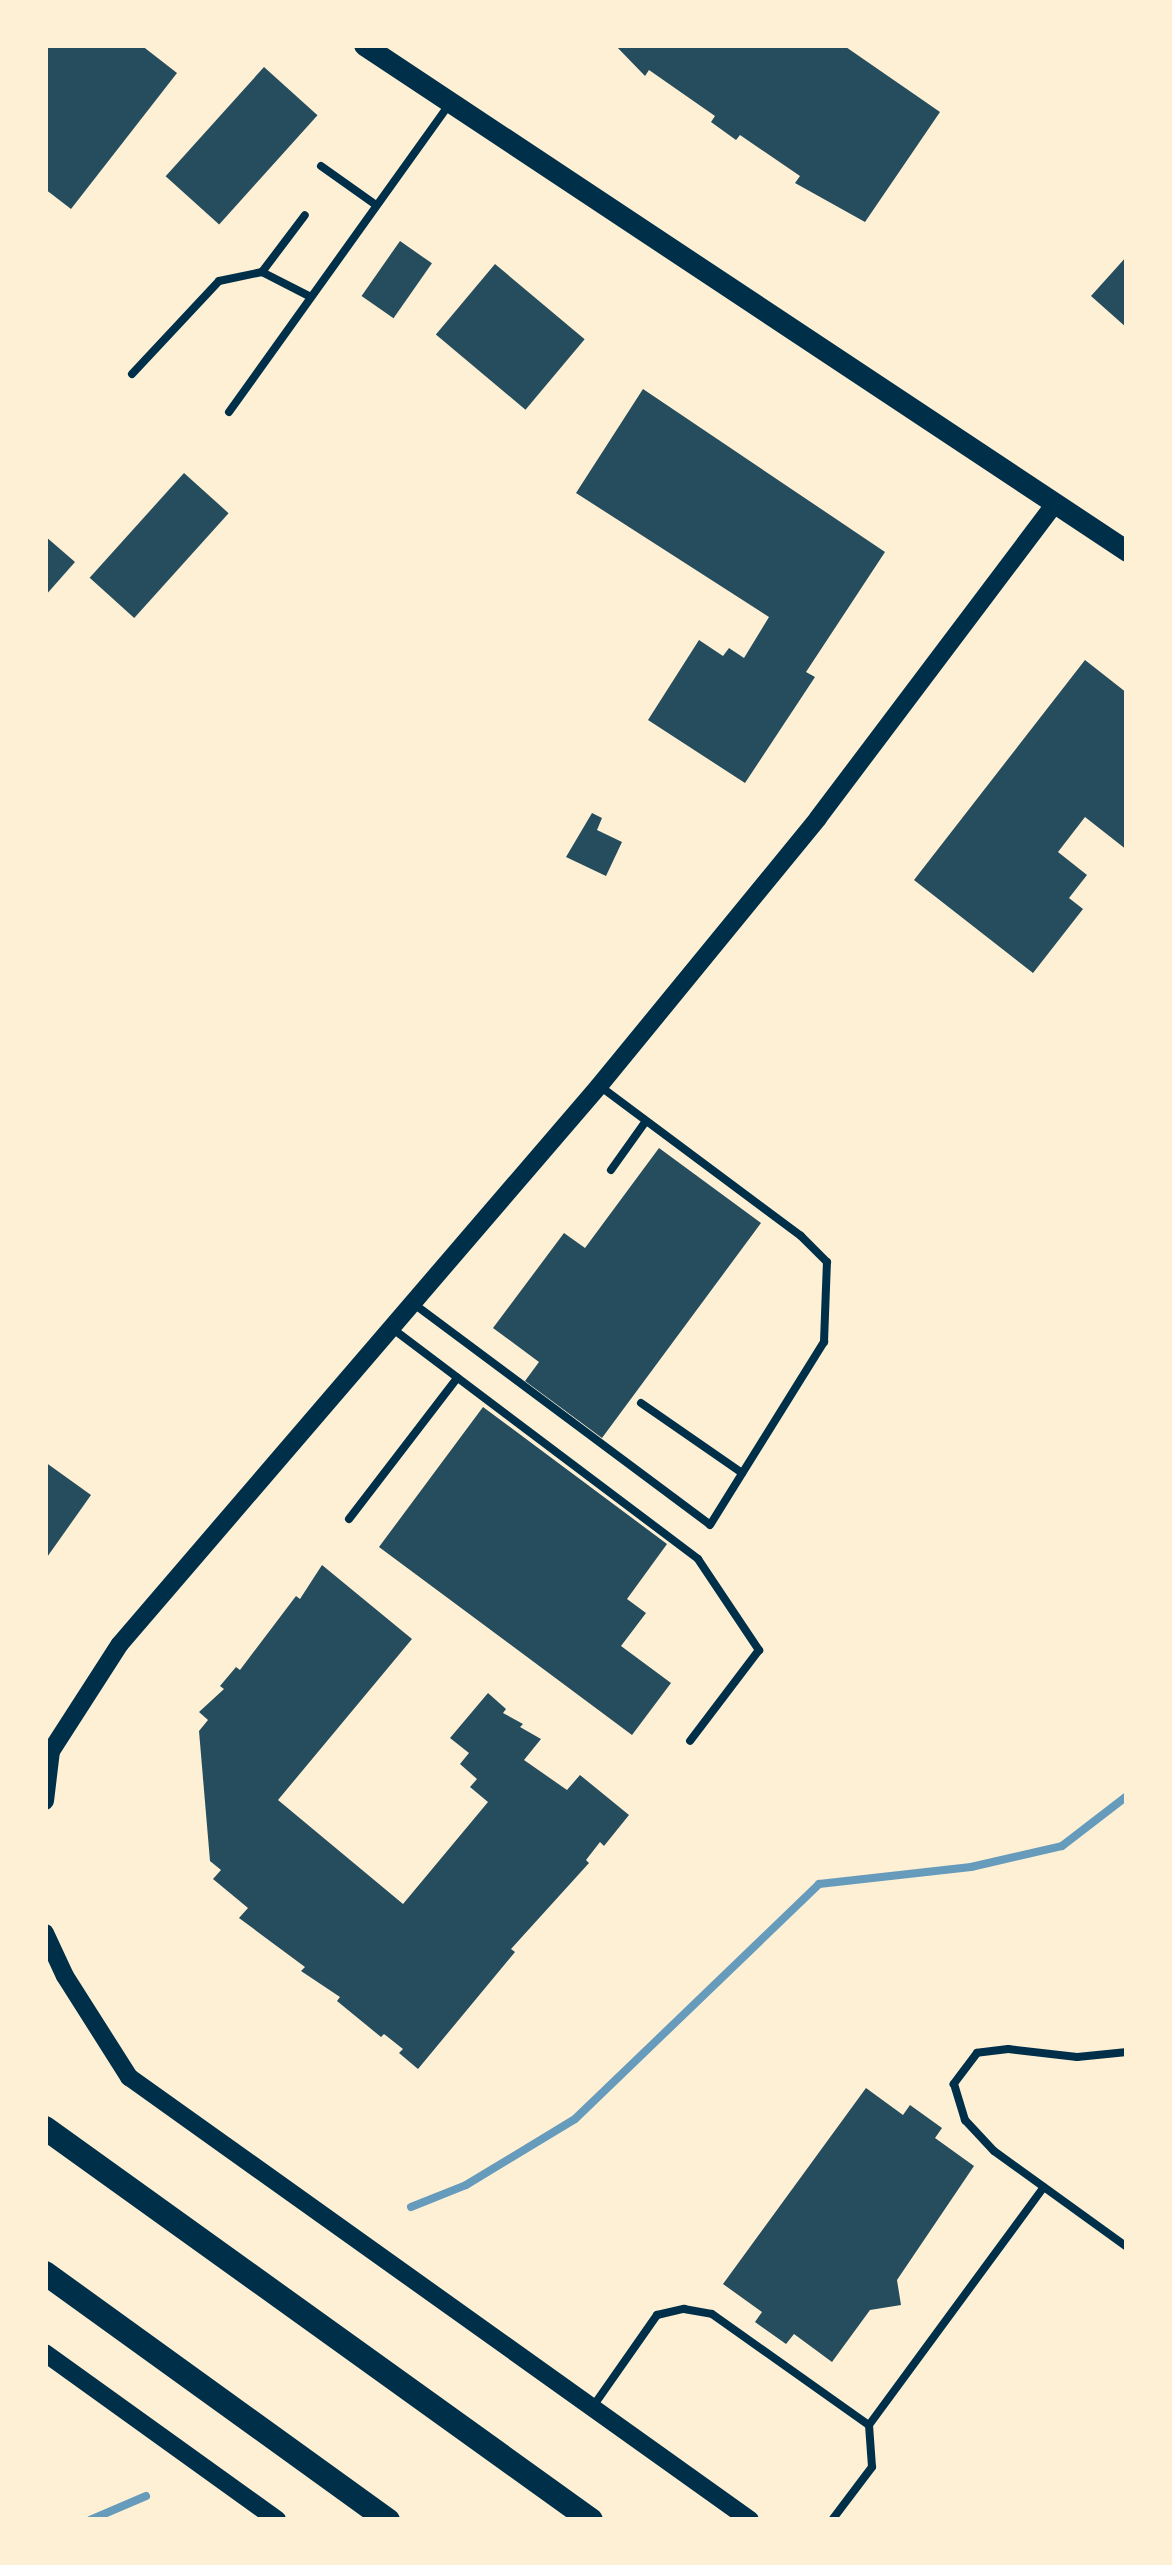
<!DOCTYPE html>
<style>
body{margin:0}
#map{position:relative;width:1172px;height:2565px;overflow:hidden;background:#fdf0d5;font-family:Quicksand,sans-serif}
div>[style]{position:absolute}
.stream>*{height:8px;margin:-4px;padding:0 4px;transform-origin:4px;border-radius:4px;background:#669bbc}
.building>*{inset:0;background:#264d5e;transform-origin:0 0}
.service>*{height:8px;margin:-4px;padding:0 4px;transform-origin:4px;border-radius:4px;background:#003049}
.tertiary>*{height:18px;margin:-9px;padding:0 9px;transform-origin:9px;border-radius:9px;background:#003049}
.secondary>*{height:21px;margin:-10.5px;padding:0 10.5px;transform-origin:10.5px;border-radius:10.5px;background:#003049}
.motorway>*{height:24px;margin:-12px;padding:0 12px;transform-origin:12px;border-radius:12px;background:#003049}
span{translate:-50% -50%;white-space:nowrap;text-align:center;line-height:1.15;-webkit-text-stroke:12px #fdf0d5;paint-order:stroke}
.frame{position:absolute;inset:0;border:48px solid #fdf0d5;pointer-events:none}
</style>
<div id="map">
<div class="stream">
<div style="left:411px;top:2207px;width:59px;rotate:-21.8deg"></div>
<div style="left:466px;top:2185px;width:127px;rotate:-31.2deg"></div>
<div style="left:575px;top:2119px;width:339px;rotate:-43.9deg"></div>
<div style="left:819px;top:1884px;width:153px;rotate:-6.4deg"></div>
<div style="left:971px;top:1867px;width:93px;rotate:-13deg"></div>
<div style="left:1062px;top:1846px;width:82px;rotate:-37.6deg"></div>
<div style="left:90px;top:2520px;width:61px;rotate:-23.2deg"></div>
</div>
<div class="building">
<div style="clip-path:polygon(45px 45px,141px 45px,177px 73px,71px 209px,45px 189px)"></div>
<div style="clip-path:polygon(615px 45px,843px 45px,940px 112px,865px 222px,795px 183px,800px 176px,740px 135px,736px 140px,711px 122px,715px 116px,649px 70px,645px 76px)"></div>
<div style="left:264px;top:67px;width:72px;height:147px;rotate:42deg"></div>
<div style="left:400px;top:241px;width:39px;height:67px;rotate:35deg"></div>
<div style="clip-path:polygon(1127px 256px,1127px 328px,1091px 296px)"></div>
<div style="left:495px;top:264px;width:117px;height:92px;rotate:40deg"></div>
<div style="clip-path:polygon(643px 389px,885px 552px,806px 672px,815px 677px,745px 783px,648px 720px,699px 640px,723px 656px,729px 648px,744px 658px,769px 617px,576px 493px)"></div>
<div style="left:184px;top:473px;width:60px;height:141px;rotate:42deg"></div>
<div style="clip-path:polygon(45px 536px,75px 562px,45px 596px)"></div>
<div style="clip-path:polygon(1085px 660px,1127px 693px,1127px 850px,1085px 817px,1058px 852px,1087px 875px,1069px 898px,1083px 909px,1033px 973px,914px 880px)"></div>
<div style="clip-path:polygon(592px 813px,602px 818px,597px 830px,622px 842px,606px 876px,566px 857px)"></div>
<div style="clip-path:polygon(659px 1148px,761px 1223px,602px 1438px,525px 1381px,539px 1362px,493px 1328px,564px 1233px,585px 1248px)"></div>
<div style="clip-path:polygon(483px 1407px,667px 1544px,627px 1599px,646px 1613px,621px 1646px,671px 1683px,632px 1735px,379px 1547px)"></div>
<div style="clip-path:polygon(45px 1462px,91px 1495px,45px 1560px)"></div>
<div style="clip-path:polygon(322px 1565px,412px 1639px,278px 1800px,403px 1904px,488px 1802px,470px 1787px,477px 1779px,460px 1764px,469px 1753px,450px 1738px,488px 1693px,506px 1709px,503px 1713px,523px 1724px,520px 1727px,541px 1739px,524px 1760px,567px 1790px,580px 1775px,629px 1815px,604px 1846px,600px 1842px,586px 1860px,589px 1863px,511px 1949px,515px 1952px,418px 2069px,399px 2053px,403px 2049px,384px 2034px,381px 2037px,337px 2001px,340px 1997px,301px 1971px,305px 1967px,239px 1918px,248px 1908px,213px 1879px,221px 1870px,210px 1861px,199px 1731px,208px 1720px,199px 1712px,224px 1689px,220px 1686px,236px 1667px,240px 1670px,296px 1596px,300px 1599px)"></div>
<div style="clip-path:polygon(866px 2088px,903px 2115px,910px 2105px,942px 2128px,935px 2138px,974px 2166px,897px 2280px,901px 2305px,870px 2310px,832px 2362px,794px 2334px,786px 2344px,755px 2322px,762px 2312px,723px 2284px)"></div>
</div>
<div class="service">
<div style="left:321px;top:166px;width:67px;rotate:35.3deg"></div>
<div style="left:262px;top:272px;width:71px;rotate:-53deg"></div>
<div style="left:132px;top:374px;width:127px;rotate:-46.9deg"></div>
<div style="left:219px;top:281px;width:44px;rotate:-11.8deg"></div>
<div style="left:262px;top:272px;width:53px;rotate:27.1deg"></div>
<div style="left:229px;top:412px;width:376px;rotate:-54.4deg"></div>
<div style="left:611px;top:1170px;width:60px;rotate:-54.5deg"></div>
<div style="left:414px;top:1304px;width:369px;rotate:36.7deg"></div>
<div style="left:710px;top:1525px;width:216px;rotate:-58.1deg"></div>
<div style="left:824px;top:1342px;width:80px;rotate:-87.9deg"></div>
<div style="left:827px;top:1262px;width:37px;rotate:-135deg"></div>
<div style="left:801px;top:1236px;width:249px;rotate:-143.3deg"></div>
<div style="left:393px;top:1329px;width:382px;rotate:37deg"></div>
<div style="left:698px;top:1559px;width:110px;rotate:56.2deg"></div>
<div style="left:759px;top:1650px;width:114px;rotate:127.2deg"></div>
<div style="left:641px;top:1403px;width:123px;rotate:34.7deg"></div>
<div style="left:349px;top:1519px;width:178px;rotate:-52.5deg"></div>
<div style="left:1127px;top:2052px;width:50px;rotate:174.3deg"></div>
<div style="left:1077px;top:2057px;width:69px;rotate:-173.4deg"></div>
<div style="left:1008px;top:2049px;width:31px;rotate:173deg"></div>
<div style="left:977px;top:2053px;width:39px;rotate:127deg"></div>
<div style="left:954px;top:2084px;width:38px;rotate:73deg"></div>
<div style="left:965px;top:2120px;width:42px;rotate:46.9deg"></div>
<div style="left:994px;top:2151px;width:164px;rotate:35.8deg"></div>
<div style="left:594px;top:2405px;width:110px;rotate:-55deg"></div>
<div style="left:657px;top:2315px;width:28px;rotate:-13deg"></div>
<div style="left:684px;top:2309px;width:28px;rotate:10deg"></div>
<div style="left:712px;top:2314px;width:192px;rotate:35.3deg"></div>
<div style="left:869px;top:2425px;width:42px;rotate:85.9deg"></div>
<div style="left:872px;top:2467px;width:66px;rotate:127deg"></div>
<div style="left:869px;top:2425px;width:295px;rotate:-53.7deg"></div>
</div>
<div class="tertiary">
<div style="left:45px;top:1801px;width:50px;rotate:-83.2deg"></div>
<div style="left:51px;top:1751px;width:127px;rotate:-57.2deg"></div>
<div style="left:120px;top:1644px;width:735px;rotate:-49.36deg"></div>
<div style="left:599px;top:1086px;width:346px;rotate:-50.7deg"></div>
<div style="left:818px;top:818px;width:391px;rotate:-53deg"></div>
<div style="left:45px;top:1933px;width:47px;rotate:65.1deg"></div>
<div style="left:65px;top:1976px;width:120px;rotate:57.6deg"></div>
<div style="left:129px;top:2077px;width:763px;rotate:35.5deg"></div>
<div style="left:45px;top:2353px;width:286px;rotate:35.7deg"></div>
</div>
<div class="secondary">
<div style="left:364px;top:45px;width:916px;rotate:33.55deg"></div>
</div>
<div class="motorway">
<div style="left:45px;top:2128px;width:672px;rotate:35.68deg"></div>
<div style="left:45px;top:2273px;width:423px;rotate:35.8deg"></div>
</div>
<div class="frame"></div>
</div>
